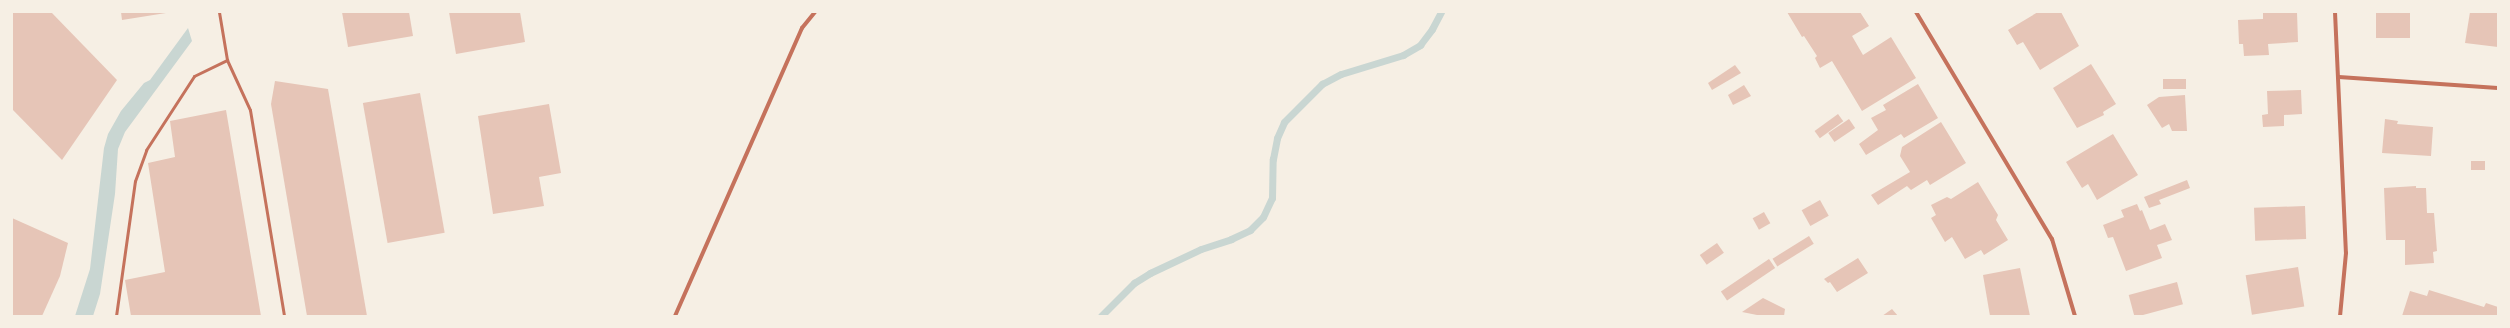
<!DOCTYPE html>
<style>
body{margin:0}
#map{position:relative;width:2510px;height:328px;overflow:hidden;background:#f6efe4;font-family:Commissioner,sans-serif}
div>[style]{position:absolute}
.water>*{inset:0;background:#c9d6d2}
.stream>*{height:7px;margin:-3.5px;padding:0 3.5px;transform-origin:3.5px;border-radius:3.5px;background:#c9d6d2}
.building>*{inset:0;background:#e6c5b7;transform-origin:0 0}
.service>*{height:3px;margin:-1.5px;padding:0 1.5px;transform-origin:1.5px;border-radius:1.5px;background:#c5725c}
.minor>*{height:4px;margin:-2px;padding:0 2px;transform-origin:2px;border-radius:2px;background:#c5725c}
span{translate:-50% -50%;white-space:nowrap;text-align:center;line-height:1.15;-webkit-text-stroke:3.5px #f6efe4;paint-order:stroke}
.frame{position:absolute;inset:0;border:13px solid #f6efe4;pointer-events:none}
</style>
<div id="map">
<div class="water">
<div style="clip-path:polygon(188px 28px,192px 41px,125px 132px,118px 149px,115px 194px,100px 294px,93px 316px,75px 316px,90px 269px,104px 148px,108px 134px,121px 111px,144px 83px,150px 80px)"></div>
</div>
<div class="stream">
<div style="left:1101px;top:316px;width:47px;rotate:-45deg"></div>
<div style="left:1134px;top:283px;width:19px;rotate:-32deg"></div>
<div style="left:1150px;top:273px;width:56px;rotate:-25.2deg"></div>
<div style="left:1201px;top:249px;width:32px;rotate:-18deg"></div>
<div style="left:1231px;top:239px;width:21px;rotate:-25deg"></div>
<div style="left:1250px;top:230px;width:18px;rotate:-45deg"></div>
<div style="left:1263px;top:217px;width:21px;rotate:-65deg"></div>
<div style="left:1272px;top:198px;width:39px;rotate:-89deg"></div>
<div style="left:1273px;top:159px;width:21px;rotate:-79deg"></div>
<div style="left:1277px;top:138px;width:17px;rotate:-66deg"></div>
<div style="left:1284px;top:122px;width:54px;rotate:-45deg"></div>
<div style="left:1322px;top:84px;width:21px;rotate:-28deg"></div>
<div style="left:1341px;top:74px;width:65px;rotate:-17deg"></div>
<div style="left:1403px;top:55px;width:20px;rotate:-30deg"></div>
<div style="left:1420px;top:45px;width:20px;rotate:-53deg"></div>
<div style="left:1432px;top:29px;width:19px;rotate:-62deg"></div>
</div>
<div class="building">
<div style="clip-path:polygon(12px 12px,51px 12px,117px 80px,62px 160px,12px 109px)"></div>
<div style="clip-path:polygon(121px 12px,166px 12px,166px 13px,122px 20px)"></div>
<div style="clip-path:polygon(342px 12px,409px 12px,413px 36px,348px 47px)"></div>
<div style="clip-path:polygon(449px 12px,520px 12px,525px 42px,456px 54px)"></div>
<div style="clip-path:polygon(1787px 12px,1860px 12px,1869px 26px,1852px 36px,1863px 55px,1891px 37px,1916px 78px,1862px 111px,1832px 61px,1820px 68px,1815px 58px,1817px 56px,1804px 36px,1802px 37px)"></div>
<div style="clip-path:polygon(2038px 12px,2061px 12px,2079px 46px,2040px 70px,2023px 42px,2017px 45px,2008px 30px)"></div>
<div style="clip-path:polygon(2263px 12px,2297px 12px,2298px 42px,2268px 44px,2269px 55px,2244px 56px,2243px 44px,2239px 44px,2238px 20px,2263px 19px)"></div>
<div style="left:2376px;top:12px;width:34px;height:26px"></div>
<div style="clip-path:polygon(2470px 12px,2498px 12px,2498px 47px,2465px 43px)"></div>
<div style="clip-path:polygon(2091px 64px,2116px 104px,2103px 112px,2104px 115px,2077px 128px,2053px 88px)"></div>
<div style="clip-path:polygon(1735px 65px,1741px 73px,1712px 90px,1708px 83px)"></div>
<div style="left:2186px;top:79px;width:10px;height:23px;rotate:90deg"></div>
<div style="clip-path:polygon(275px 81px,328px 89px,367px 316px,307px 316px,271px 104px)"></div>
<div style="clip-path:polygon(1918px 84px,1938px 118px,1904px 138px,1901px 134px,1866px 155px,1859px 144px,1878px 130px,1871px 118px,1886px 110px,1883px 105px)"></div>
<div style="clip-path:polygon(1744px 85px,1751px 96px,1733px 105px,1728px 95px)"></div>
<div style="clip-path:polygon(2301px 90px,2302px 114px,2284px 115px,2284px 126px,2263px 127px,2262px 115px,2268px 114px,2267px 91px)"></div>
<div style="left:420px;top:93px;width:142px;height:58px;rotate:80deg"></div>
<div style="clip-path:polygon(2185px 95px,2187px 131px,2172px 131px,2169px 124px,2162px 128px,2147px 105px,2159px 97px)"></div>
<div style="clip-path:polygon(549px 104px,561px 173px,539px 177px,544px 206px,493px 214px,478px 116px)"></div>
<div style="clip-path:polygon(226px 110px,261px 316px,131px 316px,125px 280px,165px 272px,148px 163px,175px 157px,170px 121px)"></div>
<div style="left:1838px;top:114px;width:9px;height:29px;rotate:54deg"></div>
<div style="left:1849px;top:119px;width:11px;height:25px;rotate:56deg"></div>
<div style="clip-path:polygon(2385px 119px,2398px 121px,2397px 124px,2433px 127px,2431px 156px,2382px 153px)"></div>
<div style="clip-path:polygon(1941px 122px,1966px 163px,1930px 185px,1927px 180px,1911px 190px,1907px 186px,1878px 205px,1871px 195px,1910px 172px,1900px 156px,1902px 147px)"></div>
<div style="clip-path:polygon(2113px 134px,2138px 175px,2097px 200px,2088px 184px,2082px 188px,2066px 162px)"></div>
<div style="left:2471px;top:161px;width:14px;height:9px"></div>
<div style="clip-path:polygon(2187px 180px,2190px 188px,2159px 200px,2161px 204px,2149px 208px,2144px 197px)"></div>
<div style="clip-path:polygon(1978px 182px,1998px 215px,1996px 220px,2008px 240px,1984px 255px,1981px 250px,1965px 259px,1952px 237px,1945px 242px,1931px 218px,1936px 215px,1931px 205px,1947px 197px,1951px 199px)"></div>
<div style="clip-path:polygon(2416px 186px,2416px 188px,2426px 188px,2427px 213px,2434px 213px,2437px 251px,2433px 252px,2434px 263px,2405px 265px,2405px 240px,2386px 240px,2384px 188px)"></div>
<div style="left:1820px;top:200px;width:18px;height:21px;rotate:61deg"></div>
<div style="clip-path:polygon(2137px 204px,2140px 211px,2142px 210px,2150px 230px,2165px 224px,2172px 240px,2157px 245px,2162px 258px,2126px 271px,2113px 237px,2108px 238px,2103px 225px,2124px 217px,2121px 210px)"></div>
<div style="left:2305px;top:206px;width:33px;height:51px;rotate:88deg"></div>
<div style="left:1764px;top:212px;width:13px;height:13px;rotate:61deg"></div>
<div style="clip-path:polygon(12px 218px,68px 243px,60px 276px,42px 316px,12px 316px)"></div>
<div style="left:1809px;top:236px;width:9px;height:43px;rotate:58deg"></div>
<div style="left:1717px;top:243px;width:12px;height:21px;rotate:55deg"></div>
<div style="clip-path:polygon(1858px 258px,1868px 273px,1837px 292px,1830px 282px,1828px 283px,1824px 279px)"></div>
<div style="left:1769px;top:259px;width:11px;height:58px;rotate:56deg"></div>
<div style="left:2298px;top:267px;width:40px;height:53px;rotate:81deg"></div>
<div style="clip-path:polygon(2020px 268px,2030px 316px,1990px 316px,1983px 275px)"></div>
<div style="left:2177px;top:282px;width:23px;height:50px;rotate:75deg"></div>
<div style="clip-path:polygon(2429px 290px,2484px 307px,2486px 303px,2498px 307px,2498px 316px,2402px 316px,2410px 291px,2427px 296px)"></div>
<div style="clip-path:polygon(1763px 298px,1785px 309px,1784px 316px,1762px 316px,1742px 312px)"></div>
<div style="clip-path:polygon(1892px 309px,1898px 316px,1882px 316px)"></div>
</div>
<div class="service">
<div style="left:219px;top:12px;width:49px;rotate:80.5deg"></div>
<div style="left:227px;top:60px;width:55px;rotate:65.3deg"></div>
<div style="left:250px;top:110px;width:209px;rotate:80.6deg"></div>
<div style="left:116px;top:316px;width:136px;rotate:-82deg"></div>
<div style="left:135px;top:181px;width:33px;rotate:-70deg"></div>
<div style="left:146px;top:150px;width:88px;rotate:-57deg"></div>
<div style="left:194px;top:76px;width:37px;rotate:-26deg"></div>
</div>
<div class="minor">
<div style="left:1916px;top:12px;width:265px;rotate:59.1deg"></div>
<div style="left:2052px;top:239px;width:80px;rotate:73.4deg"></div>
<div style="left:2335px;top:12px;width:241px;rotate:87.4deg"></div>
<div style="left:2346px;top:253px;width:63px;rotate:95.4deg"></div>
<div style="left:2339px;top:77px;width:159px;rotate:4deg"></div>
<div style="left:675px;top:316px;width:315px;rotate:-66.2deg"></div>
<div style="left:802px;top:28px;width:21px;rotate:-51deg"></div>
</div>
<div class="frame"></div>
</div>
